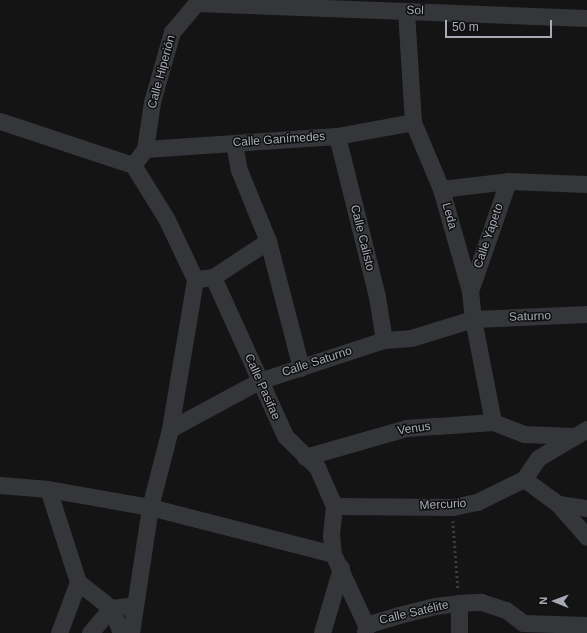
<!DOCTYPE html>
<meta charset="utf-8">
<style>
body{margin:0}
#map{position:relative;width:587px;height:633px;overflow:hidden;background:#141415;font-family:Arial,sans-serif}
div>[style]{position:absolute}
.path>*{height:2.5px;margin-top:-1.25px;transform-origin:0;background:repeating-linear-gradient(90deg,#3b3d41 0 2px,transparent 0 5px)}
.minor>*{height:17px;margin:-8.5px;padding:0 8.5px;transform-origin:8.5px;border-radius:8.5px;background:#35363a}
span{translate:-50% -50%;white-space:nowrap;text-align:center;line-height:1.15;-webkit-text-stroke:3px #0f0f10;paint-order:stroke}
.street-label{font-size:12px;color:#a6abb5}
.north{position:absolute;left:535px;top:581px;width:40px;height:40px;-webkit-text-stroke:3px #0f0f10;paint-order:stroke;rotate:271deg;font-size:11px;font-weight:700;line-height:16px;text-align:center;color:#a6abb5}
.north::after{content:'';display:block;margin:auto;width:14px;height:18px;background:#a6abb5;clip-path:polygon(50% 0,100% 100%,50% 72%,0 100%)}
.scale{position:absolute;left:445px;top:20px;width:107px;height:18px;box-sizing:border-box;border:2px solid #a6abb5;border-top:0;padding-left:5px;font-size:12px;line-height:14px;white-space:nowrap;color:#a6abb5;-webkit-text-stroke:3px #0f0f10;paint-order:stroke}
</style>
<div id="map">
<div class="path">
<div style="left:453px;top:521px;width:67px;rotate:85.7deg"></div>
</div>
<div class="minor">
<div style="left:406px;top:11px;width:111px;rotate:86.4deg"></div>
<div style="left:413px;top:122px;width:73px;rotate:67.3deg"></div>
<div style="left:441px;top:189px;width:106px;rotate:74.1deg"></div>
<div style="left:470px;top:291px;width:28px;rotate:84deg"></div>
<div style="left:473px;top:319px;width:105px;rotate:79deg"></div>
<div style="left:0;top:121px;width:140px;rotate:18.3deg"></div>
<div style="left:133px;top:165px;width:20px;rotate:-53deg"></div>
<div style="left:145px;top:149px;width:48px;rotate:-81.5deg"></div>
<div style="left:152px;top:102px;width:73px;rotate:-74.1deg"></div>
<div style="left:172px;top:32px;width:38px;rotate:-50deg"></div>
<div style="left:196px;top:3px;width:391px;rotate:2.2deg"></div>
<div style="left:337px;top:136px;width:166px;rotate:76deg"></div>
<div style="left:377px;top:297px;width:44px;rotate:80.8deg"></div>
<div style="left:234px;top:143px;width:27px;rotate:80deg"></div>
<div style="left:239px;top:170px;width:77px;rotate:67.8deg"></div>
<div style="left:268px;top:241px;width:131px;rotate:75.4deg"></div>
<div style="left:145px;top:149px;width:192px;rotate:-3.9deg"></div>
<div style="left:337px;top:136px;width:77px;rotate:-10.4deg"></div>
<div style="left:133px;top:165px;width:62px;rotate:58.1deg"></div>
<div style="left:166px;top:218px;width:68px;rotate:64.6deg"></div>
<div style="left:441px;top:189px;width:67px;rotate:-6.8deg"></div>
<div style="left:508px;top:181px;width:79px;rotate:2.2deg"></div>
<div style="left:213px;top:277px;width:66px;rotate:-33.2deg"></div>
<div style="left:195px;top:279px;width:18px;rotate:-6deg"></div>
<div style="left:213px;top:277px;width:175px;rotate:65.6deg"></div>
<div style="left:285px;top:436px;width:45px;rotate:44.1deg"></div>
<div style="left:317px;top:467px;width:43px;rotate:66.4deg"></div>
<div style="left:334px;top:506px;width:29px;rotate:96deg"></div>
<div style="left:331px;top:535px;width:19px;rotate:84deg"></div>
<div style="left:333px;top:554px;width:78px;rotate:65.1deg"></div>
<div style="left:470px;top:291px;width:116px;rotate:-70.9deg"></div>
<div style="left:170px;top:429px;width:101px;rotate:-28.3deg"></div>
<div style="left:259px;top:381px;width:132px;rotate:-18.2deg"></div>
<div style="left:384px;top:340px;width:27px;rotate:-4deg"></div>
<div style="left:411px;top:338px;width:65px;rotate:-17deg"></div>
<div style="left:473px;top:319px;width:114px;rotate:-2.5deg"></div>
<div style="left:305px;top:457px;width:105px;rotate:-16deg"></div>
<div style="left:406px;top:428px;width:31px;rotate:-4deg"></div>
<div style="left:437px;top:426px;width:56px;rotate:-4.1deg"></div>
<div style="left:493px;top:422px;width:33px;rotate:21deg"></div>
<div style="left:524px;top:434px;width:48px;rotate:2.4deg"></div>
<div style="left:524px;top:479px;width:25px;rotate:-56deg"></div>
<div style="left:538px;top:458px;width:57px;rotate:-30.6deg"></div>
<div style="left:0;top:485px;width:48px;rotate:4.8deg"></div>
<div style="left:48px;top:489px;width:104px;rotate:10deg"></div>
<div style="left:150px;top:507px;width:189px;rotate:14.4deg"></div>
<div style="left:48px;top:489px;width:98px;rotate:72.1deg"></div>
<div style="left:78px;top:582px;width:42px;rotate:38.2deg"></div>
<div style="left:111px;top:608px;width:24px;rotate:-7deg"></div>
<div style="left:558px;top:504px;width:44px;rotate:48.7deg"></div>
<div style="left:334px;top:506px;width:119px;rotate:0.5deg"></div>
<div style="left:453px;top:507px;width:25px;rotate:-12deg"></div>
<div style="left:477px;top:502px;width:52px;rotate:-26.1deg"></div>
<div style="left:524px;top:479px;width:42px;rotate:36.3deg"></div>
<div style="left:558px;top:504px;width:29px;rotate:8deg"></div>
<div style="left:459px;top:603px;width:30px;rotate:90deg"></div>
<div style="left:523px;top:623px;width:64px;rotate:1.8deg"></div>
<div style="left:59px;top:633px;width:54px;rotate:-69.6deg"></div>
<div style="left:90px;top:633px;width:33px;rotate:-50deg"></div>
<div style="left:111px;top:608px;width:27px;rotate:68deg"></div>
<div style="left:131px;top:633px;width:127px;rotate:-81.4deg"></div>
<div style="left:150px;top:507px;width:81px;rotate:-75.6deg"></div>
<div style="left:170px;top:429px;width:152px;rotate:-80.5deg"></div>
<div style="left:322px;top:633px;width:68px;rotate:-73.7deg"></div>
<div style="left:365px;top:633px;width:8px;rotate:-83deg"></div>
<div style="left:366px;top:625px;width:34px;rotate:-17deg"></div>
<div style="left:399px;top:615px;width:37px;rotate:-14deg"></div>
<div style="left:435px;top:606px;width:24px;rotate:-7deg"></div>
<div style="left:459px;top:603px;width:22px;rotate:-3deg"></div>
<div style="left:481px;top:602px;width:26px;rotate:18deg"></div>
<div style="left:506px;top:610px;width:21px;rotate:37deg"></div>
</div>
<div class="street-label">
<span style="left:415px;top:11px;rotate:2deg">Sol</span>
<span style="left:162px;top:72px;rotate:-75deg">Calle Hiperión</span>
<span style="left:279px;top:140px;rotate:-4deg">Calle Ganímedes</span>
<span style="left:449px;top:216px;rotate:74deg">Leda</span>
<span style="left:489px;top:236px;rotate:-71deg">Calle Yapeto</span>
<span style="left:362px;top:238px;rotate:76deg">Calle Calisto</span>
<span style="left:530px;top:317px;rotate:-2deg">Saturno</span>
<span style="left:317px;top:362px;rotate:-18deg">Calle Saturno</span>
<span style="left:262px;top:387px;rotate:66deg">Calle Pasifae</span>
<span style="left:414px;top:429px;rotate:-8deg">Venus</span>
<span style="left:443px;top:505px;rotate:-3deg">Mercurio</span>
<span style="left:414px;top:613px;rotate:-13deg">Calle Satélite</span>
</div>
<div class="north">N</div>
<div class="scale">50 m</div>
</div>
